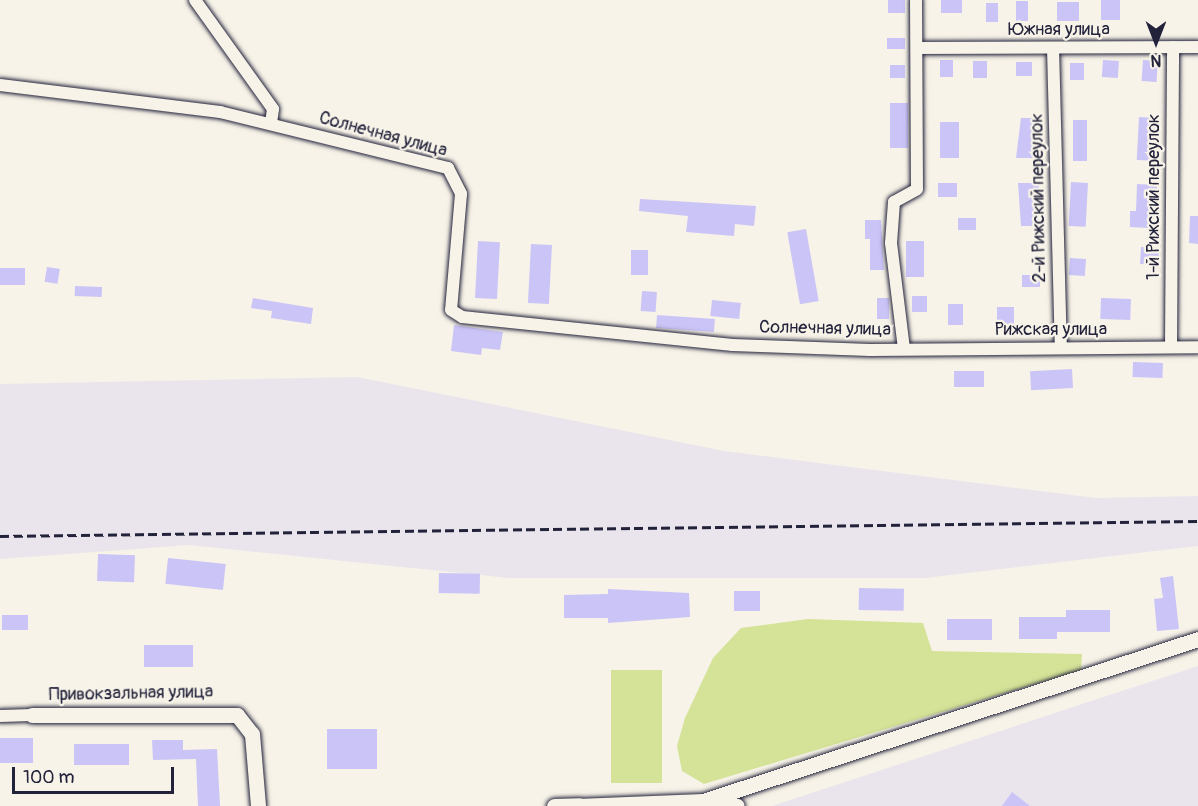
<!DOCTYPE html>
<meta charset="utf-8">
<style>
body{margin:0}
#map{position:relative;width:1198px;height:806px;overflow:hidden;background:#f7f3e8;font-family:Pangolin,sans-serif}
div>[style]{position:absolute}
.built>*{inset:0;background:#eae5ec}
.green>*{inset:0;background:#d4e397;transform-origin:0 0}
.building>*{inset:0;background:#cbc4f7;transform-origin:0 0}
.roads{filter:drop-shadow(0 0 2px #22223b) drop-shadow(0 0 2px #22223b)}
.minor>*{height:12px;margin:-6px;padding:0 6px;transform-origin:6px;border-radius:6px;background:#f7f3e8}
.tertiary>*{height:15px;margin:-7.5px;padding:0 7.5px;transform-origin:7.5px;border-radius:7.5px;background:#f7f3e8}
.rail>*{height:3px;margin-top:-1.5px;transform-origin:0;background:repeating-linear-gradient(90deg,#22223b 0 9px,transparent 0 13.5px)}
span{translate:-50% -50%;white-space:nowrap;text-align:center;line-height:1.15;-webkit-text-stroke:4.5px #f7f3e8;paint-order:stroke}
.street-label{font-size:18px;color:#22223b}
.north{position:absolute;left:1126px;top:12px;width:60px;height:60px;-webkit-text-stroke:4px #f7f3e8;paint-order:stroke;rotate:180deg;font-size:16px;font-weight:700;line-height:24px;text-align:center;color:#22223b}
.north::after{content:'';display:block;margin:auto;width:21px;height:27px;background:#22223b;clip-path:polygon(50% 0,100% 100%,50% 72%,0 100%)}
.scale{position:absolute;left:12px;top:767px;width:162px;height:27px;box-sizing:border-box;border:3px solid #22223b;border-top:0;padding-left:8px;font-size:18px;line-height:21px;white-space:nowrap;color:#22223b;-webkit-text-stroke:4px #f7f3e8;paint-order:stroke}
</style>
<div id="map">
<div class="built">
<div style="clip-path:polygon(357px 377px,724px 451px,1096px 498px,1198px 496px,1198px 546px,925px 578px,509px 578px,189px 545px,0 559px,0 384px)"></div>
<div style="clip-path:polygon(1198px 666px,1198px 806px,772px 806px)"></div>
</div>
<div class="green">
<div style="clip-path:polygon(808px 619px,923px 623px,932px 651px,1082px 654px,1081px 670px,704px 784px,682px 771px,677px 746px,685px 718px,713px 658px,741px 628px)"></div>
<div style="left:611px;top:670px;width:51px;height:113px"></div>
</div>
<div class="building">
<div style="left:888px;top:0;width:17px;height:13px"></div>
<div style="left:941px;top:0;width:21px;height:13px"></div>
<div style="left:1101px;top:0;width:19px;height:20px"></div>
<div style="left:1016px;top:1px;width:12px;height:20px"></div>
<div style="left:1057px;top:2px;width:22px;height:19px"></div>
<div style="left:986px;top:3px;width:12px;height:19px"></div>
<div style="left:887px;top:38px;width:18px;height:11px"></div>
<div style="left:940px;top:60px;width:13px;height:17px"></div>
<div style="left:1103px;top:60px;width:16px;height:17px;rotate:4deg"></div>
<div style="left:1143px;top:60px;width:15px;height:21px;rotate:4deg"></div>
<div style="left:973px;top:61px;width:14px;height:17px"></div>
<div style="left:1016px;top:62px;width:16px;height:14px"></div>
<div style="left:1070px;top:63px;width:14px;height:17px"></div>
<div style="left:890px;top:65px;width:15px;height:13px"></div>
<div style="left:890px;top:103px;width:18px;height:45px"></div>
<div style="left:1139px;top:117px;width:17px;height:43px;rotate:3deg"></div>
<div style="clip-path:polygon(1021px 118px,1037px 118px,1035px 158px,1016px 158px)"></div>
<div style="left:1073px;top:120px;width:14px;height:41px"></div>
<div style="left:940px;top:122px;width:19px;height:36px"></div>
<div style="left:1071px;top:182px;width:17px;height:44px;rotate:3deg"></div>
<div style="left:938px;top:183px;width:19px;height:14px"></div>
<div style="clip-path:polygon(1018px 183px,1039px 183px,1039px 226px,1021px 226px)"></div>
<div style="clip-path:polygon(1137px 184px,1157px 185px,1157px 198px,1149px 197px,1148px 228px,1130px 227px,1130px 211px,1136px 211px)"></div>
<div style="clip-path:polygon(640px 199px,756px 206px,754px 226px,735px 224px,734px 236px,686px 232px,688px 216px,639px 211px)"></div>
<div style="clip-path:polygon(1190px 216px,1198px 216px,1198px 244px,1189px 243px)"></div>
<div style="left:958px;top:218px;width:18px;height:12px"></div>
<div style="clip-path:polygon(865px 220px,881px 220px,884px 270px,870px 270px,870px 239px,865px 239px)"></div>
<div style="left:806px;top:229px;width:73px;height:19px;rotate:80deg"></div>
<div style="left:478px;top:241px;width:22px;height:57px;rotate:3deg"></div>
<div style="left:906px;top:241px;width:18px;height:36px"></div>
<div style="left:531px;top:244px;width:21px;height:59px;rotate:3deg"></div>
<div style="left:1141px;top:247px;width:18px;height:17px;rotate:3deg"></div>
<div style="left:631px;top:250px;width:17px;height:25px"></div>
<div style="left:1070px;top:258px;width:16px;height:17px;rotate:4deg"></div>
<div style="left:47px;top:267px;width:13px;height:15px;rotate:9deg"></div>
<div style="left:0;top:268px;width:25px;height:17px"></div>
<div style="left:1022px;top:275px;width:18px;height:12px"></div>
<div style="left:75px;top:286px;width:27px;height:10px;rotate:2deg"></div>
<div style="left:642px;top:291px;width:15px;height:20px;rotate:4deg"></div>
<div style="left:912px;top:296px;width:15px;height:16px"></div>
<div style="clip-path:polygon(253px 298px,313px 308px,311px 324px,271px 318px,272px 311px,251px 308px)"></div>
<div style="left:877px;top:298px;width:12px;height:21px"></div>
<div style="left:1101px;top:298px;width:30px;height:21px;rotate:2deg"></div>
<div style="left:712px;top:300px;width:29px;height:16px;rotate:6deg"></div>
<div style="left:948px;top:304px;width:15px;height:21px"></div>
<div style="left:997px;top:307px;width:17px;height:17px"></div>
<div style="left:657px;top:315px;width:58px;height:13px;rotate:4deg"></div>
<div style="clip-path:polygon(454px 325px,503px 332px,500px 350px,482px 348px,481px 355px,451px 351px)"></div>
<div style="left:1133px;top:362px;width:30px;height:15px;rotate:2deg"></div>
<div style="left:1072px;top:369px;width:19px;height:42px;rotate:87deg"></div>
<div style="left:984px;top:371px;width:16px;height:30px;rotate:90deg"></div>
<div style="left:98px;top:554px;width:37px;height:27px;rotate:2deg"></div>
<div style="left:168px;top:558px;width:58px;height:26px;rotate:6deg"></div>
<div style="left:439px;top:573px;width:41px;height:20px;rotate:1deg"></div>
<div style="clip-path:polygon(1173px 576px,1179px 629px,1157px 631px,1154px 599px,1163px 598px,1160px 578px)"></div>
<div style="left:859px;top:588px;width:45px;height:22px;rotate:1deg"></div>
<div style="clip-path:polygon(608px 589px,689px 593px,690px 617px,608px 623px,608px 618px,564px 618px,564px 595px,608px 594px)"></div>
<div style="left:734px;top:591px;width:26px;height:20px"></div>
<div style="clip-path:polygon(1066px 610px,1110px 610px,1110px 632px,1057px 632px,1057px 639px,1019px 639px,1019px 617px,1066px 617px)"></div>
<div style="left:2px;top:615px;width:26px;height:15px"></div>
<div style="left:947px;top:619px;width:45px;height:21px"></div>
<div style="left:193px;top:645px;width:22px;height:49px;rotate:90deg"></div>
<div style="left:327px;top:729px;width:50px;height:40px"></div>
<div style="left:0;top:738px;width:33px;height:25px"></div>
<div style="clip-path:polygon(152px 740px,183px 740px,183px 750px,217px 749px,220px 806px,198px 806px,196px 759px,153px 760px)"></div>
<div style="left:74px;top:744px;width:55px;height:21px"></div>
<div style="clip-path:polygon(1012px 792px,1030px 806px,1002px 806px)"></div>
</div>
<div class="roads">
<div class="minor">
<div style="left:195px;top:0;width:134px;rotate:54.4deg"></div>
<div style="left:273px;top:109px;width:15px;rotate:98deg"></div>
<div style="left:919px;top:48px;width:279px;rotate:-0.2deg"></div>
<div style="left:1053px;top:48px;width:300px;rotate:88.5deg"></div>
<div style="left:0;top:85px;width:222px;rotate:7deg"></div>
<div style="left:220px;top:112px;width:235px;rotate:13.8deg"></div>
<div style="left:448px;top:168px;width:29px;rotate:63deg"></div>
<div style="left:461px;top:194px;width:116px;rotate:94.9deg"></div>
<div style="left:451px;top:310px;width:13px;rotate:32deg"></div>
<div style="left:462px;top:317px;width:272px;rotate:5.9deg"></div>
<div style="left:733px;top:345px;width:137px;rotate:2.1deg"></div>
<div style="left:870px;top:350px;width:328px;rotate:-0.5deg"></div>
<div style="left:1171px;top:347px;width:300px;rotate:-89.6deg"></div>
<div style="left:904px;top:349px;width:107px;rotate:-97deg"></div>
<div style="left:891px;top:243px;width:41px;rotate:-85.8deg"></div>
<div style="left:894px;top:202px;width:26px;rotate:-29deg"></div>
<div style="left:917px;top:189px;width:189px;rotate:-90.3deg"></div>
<div style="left:0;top:716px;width:32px;rotate:-2deg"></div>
</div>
<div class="tertiary">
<div style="left:32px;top:715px;width:205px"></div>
<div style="left:237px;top:715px;width:24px;rotate:52deg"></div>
<div style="left:252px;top:734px;width:72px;rotate:85.2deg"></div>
<div style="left:703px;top:801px;width:521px;rotate:-18.12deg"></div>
<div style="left:554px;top:806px;width:25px;rotate:-2deg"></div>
<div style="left:577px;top:806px;width:126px;rotate:-2.3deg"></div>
<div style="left:703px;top:801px;width:34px;rotate:8deg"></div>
</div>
</div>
<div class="rail">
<div style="left:0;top:536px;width:1198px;rotate:-0.72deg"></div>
</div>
<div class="street-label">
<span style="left:1059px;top:30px">Южная улица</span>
<span style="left:383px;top:135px;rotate:15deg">Солнечная улица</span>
<span style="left:1154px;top:197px;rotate:-90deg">1-й Рижский переулок</span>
<span style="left:1039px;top:198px;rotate:-91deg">2-й Рижский переулок</span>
<span style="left:825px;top:329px;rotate:1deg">Солнечная улица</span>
<span style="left:1051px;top:330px">Рижская улица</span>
<span style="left:131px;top:694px;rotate:-1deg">Привокзальная улица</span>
</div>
<div class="north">N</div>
<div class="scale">100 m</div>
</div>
